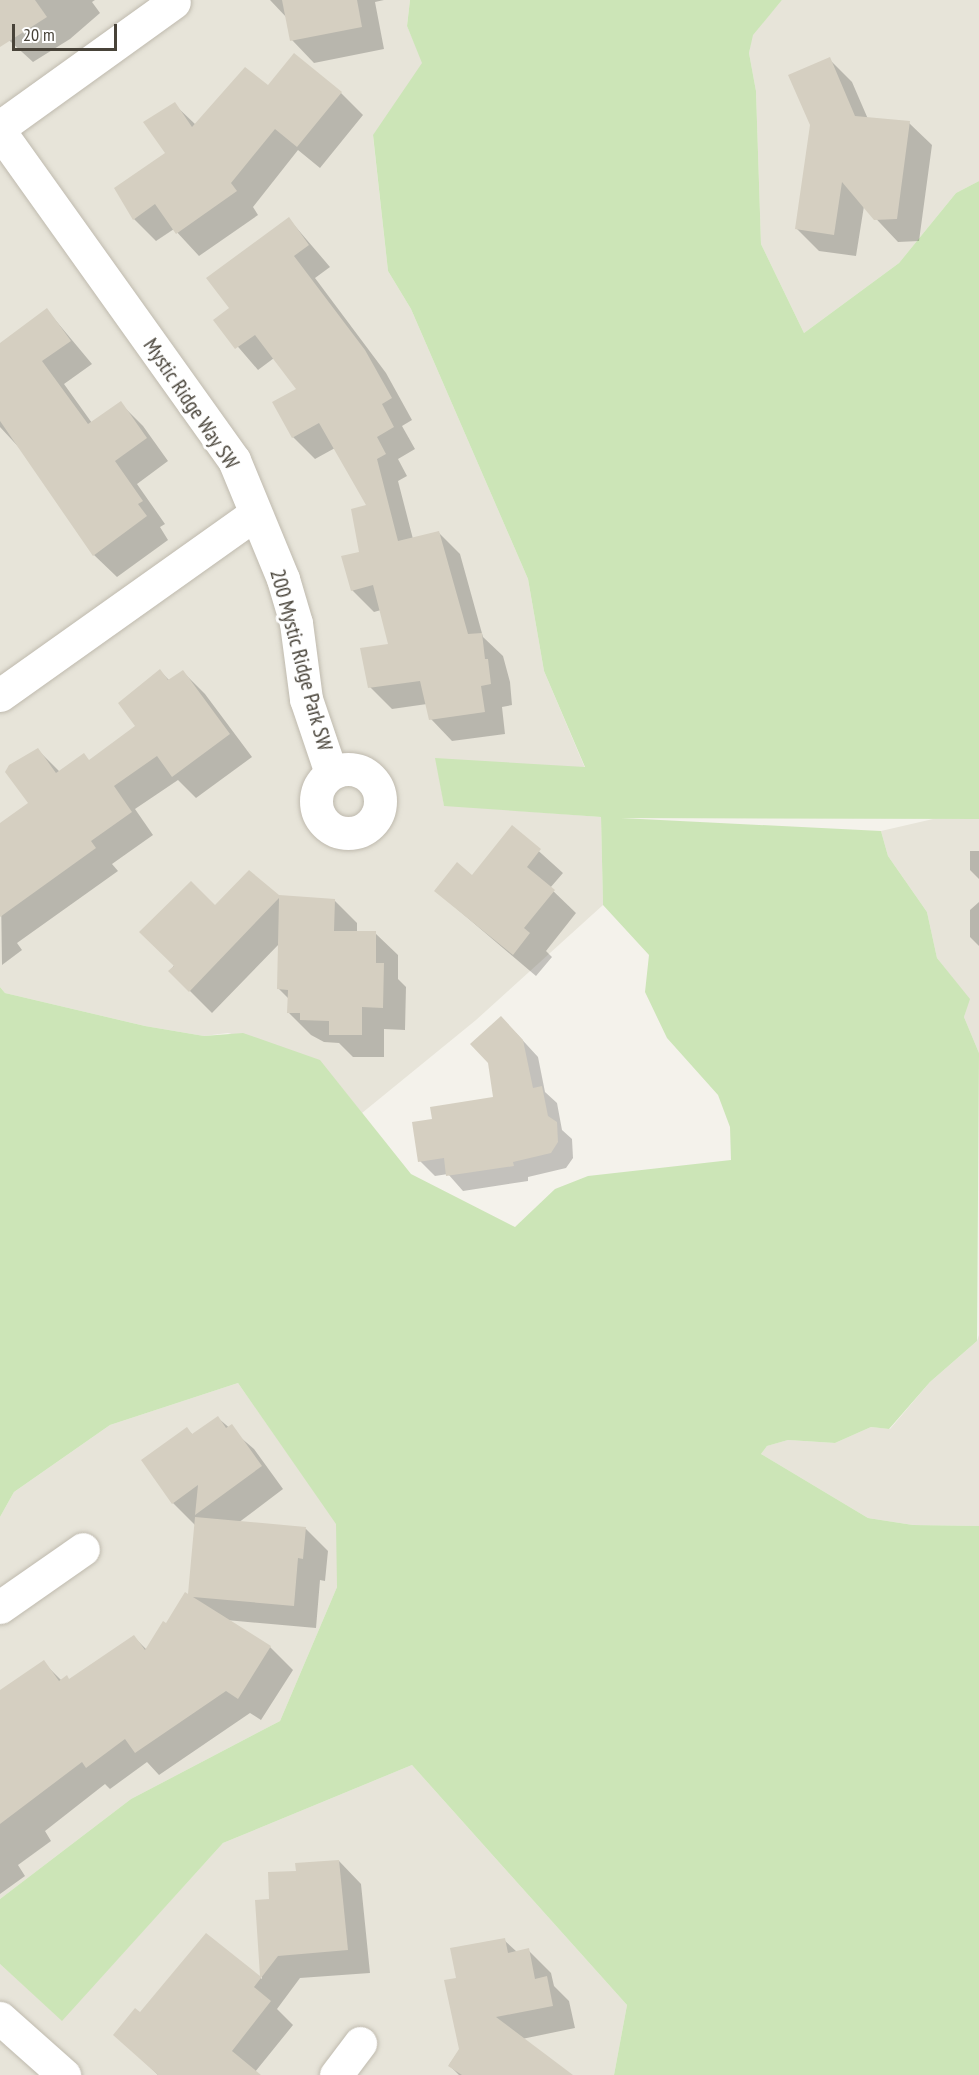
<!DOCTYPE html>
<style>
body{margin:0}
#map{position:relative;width:979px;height:2075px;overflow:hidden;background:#f4f2eb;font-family:"PT Sans Narrow",sans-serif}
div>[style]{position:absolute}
.residential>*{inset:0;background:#e7e4d9}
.green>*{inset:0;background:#cce5b7}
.shadow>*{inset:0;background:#0003}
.building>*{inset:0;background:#d5cfc1}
.roads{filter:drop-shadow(0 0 2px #bfbaae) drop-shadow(0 0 2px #bfbaae)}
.minor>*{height:33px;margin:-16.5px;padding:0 16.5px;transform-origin:16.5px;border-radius:16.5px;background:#fff}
.minor>.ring{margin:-16.5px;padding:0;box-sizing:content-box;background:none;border:33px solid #fff;border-radius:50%}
span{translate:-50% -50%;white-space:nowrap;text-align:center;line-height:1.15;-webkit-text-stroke:6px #fff;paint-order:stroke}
.street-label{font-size:21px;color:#484339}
.scale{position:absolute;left:12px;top:24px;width:105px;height:27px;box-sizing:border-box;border:3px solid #484339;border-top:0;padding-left:8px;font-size:18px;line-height:21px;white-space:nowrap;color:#484339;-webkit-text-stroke:4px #fff;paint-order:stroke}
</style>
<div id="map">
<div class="residential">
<div style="clip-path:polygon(0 0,410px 0,407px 26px,423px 63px,373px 136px,388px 271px,411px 309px,528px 579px,544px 671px,585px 768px,436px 759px,444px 805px,601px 817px,603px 905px,476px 1020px,362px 1113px,320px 1061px,228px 1033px,204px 1036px,145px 1026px,5px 993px,0 987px)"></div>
<div style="clip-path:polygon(782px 0,979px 0,979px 181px,956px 193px,899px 263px,804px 333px,761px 244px,756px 91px,749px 53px,752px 35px)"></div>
<div style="clip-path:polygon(933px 819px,979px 819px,979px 1053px,964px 1017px,969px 999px,937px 958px,927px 912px,888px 856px,881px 831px)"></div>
<div style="clip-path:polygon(979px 1335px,979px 1526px,913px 1525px,868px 1518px,761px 1454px,767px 1446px,788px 1440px,835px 1443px,871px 1427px,890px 1429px,930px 1382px,977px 1341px)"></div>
<div style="clip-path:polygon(238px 1383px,337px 1524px,337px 1587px,280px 1721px,131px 1799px,0 1899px,0 1517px,14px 1492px,110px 1425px)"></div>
<div style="clip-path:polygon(412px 1765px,627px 2005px,614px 2075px,0 2075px,0 1964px,62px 2020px,223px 1843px)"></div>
</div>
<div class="green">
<div style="clip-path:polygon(410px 0,782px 0,753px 35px,749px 53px,756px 91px,761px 244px,804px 333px,899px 263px,956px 193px,979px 181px,979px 819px,621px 818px,881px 831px,888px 856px,927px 912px,937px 958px,970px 999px,964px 1017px,979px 1053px,977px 1341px,930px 1382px,889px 1429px,871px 1427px,835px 1443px,788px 1440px,767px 1446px,761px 1454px,868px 1518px,913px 1525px,979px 1526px,979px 2075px,614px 2075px,627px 2005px,412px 1765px,223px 1843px,62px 2021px,0 1964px,0 1899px,131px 1799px,280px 1721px,337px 1587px,336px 1524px,238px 1383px,110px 1425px,14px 1492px,0 1517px,0 987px,5px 993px,145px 1026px,204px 1036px,243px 1033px,320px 1060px,411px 1174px,515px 1227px,555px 1189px,588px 1176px,731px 1160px,730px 1127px,718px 1095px,667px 1038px,645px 992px,649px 955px,603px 905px,601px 817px,444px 806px,435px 758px,585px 767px,544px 671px,528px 579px,411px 309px,388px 271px,373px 135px,422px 63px,407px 26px)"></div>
</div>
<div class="shadow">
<div style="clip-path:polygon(0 0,95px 0,92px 2px,100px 13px,70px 39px,33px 62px,0 32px)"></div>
<div style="clip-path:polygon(270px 0,384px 0,375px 2px,384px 49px,314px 63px,292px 40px,287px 18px)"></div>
<div style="clip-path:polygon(829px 59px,852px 82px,868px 119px,909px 123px,932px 145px,919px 241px,898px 242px,864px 206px,856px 256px,819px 251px,796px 228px,812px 125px)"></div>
<div style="clip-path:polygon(268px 87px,341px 93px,363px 115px,320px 168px,298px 150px,253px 207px,258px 215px,199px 256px,174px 229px,156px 241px,134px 219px,167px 153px,174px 104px,196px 125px)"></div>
<div style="clip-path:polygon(289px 219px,330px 267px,315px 278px,386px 373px,412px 420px,402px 426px,415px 449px,398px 459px,407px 476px,398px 481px,413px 539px,438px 532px,460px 554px,483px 637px,503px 656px,510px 682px,512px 705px,502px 707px,505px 734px,452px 741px,431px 719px,427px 704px,392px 709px,370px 687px,390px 646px,381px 610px,374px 612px,352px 590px,368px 506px,335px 448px,315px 459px,293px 437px,298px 389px,274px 358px,258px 370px,215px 320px,231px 308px)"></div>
<div style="clip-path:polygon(47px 310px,92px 364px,64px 384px,92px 423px,120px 403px,143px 426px,168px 461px,137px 484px,165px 524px,160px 527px,168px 540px,117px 577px,94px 555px,25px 454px,0 427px,0 344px)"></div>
<div style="clip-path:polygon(160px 671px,170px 681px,183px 672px,205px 694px,252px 757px,196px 798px,178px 780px,135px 809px,153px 835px,112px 864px,118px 871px,17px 943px,22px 950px,2px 965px,0 825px,30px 804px,38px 750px,60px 772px,90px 761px,138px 727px)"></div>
<div style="clip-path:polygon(512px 827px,563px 873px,550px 888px,576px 913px,546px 951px,552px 957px,536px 976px,436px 891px,472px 877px)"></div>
<div style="clip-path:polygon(970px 851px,979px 851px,979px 879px,970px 870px)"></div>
<div style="clip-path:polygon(278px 896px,334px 900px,357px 923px,357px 933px,375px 933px,398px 955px,398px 979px,406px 987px,405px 1030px,384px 1029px,384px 1057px,353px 1057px,339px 1043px,324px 1042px,311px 1035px,289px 1013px,289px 999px,279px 989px,280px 943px,212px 1013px,170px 971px,215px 907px)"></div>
<div style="clip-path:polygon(979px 902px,979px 946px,970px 937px,970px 910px)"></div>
<div style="clip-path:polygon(516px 1033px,538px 1057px,545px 1092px,557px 1103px,562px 1130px,572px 1139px,573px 1158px,566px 1168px,528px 1177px,528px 1181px,463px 1191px,448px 1174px,435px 1176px,420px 1161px,434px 1121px,495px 1098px)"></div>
<div style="clip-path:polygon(218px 1418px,254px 1449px,283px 1489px,238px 1523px,306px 1529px,328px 1551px,325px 1581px,320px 1580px,316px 1628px,226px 1620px,270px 1647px,293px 1670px,261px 1720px,250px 1713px,159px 1775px,147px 1762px,110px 1789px,105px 1784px,45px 1831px,51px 1841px,18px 1865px,25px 1876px,0 1894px,0 1694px,43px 1662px,62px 1681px,70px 1680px,134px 1637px,147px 1650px,167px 1625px,189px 1596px,196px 1526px,173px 1503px,143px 1460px,187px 1429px,193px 1435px)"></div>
<div style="clip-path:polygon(339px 1861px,361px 1884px,370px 1973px,300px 1978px,277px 2009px,293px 2025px,255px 2072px,259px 2075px,158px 2075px,115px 2034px,140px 2014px,206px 1935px,262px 1979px,257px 1902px,271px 1901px,297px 1872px)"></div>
<div style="clip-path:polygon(504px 1940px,517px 1952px,528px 1950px,551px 1973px,554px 1986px,569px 2001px,575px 2028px,522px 2039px,571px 2075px,459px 2075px,449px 2065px,460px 2049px,458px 1979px)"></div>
</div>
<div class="building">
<div style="clip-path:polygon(0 0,35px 0,47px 17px,0 47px)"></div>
<div style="clip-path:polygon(282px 0,357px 0,362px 27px,290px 41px)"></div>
<div style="clip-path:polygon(294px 53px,342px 92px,297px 147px,275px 129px,231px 183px,237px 191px,176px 234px,155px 204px,133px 220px,114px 188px,165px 153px,143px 122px,175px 102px,192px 127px,245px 67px,268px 85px)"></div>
<div style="clip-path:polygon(830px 57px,855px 116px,910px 121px,897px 219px,874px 220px,842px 182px,834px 235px,795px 229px,810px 125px,788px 75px)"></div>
<div style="clip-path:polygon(289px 217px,309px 245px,294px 256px,365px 350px,392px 398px,382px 404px,394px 427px,377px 437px,386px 454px,377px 459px,398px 541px,439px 531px,468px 634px,482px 633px,485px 659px,488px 659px,491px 684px,481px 686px,485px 712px,429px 720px,420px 681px,368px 688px,360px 648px,388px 644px,373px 585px,351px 591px,341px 556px,359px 552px,351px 509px,366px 505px,319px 423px,292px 438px,272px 402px,296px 389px,255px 335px,235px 349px,213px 320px,229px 308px,206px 278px)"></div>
<div style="clip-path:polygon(47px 308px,71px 341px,42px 361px,88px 424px,121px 401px,147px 438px,115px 461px,143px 501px,138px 504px,147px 516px,93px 556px,0 421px,0 343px)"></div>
<div style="clip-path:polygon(160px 669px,168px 680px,183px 670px,230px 734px,172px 777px,157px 756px,114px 786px,132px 812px,91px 841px,96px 848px,0 917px,0 823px,28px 803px,5px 772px,9px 765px,38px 748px,56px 773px,84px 753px,89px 760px,135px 726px,118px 703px)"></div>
<div style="clip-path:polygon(512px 825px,541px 849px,527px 867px,555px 890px,524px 928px,530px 933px,513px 955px,434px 891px,457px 862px,472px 875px)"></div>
<div style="clip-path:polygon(249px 870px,279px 895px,335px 899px,334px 931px,376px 931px,376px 963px,384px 963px,383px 1008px,362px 1007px,362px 1035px,329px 1035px,329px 1021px,300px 1020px,300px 1013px,287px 1013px,288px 990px,277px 989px,279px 898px,189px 992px,168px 971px,174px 966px,139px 932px,191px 881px,215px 905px)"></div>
<div style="clip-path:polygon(501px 1016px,523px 1040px,533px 1088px,542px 1086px,548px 1116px,557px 1122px,558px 1142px,551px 1153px,513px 1162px,514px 1166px,446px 1176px,444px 1158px,418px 1162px,412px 1122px,432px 1119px,430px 1107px,493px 1097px,488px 1063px,470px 1044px)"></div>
<div style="clip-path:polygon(218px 1416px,226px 1428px,232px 1424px,262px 1466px,195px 1515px,198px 1485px,172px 1504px,141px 1460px,187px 1427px,192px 1434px)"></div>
<div style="clip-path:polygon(195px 1517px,306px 1527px,303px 1559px,298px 1558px,294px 1606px,193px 1597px,271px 1646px,238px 1699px,226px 1691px,135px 1753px,125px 1739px,86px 1768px,82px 1762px,0 1824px,0 1690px,44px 1660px,59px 1681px,67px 1675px,69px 1679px,134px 1635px,145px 1650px,163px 1621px,166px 1623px,185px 1592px,188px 1594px)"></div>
<div style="clip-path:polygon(339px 1860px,348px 1950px,278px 1956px,254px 1987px,271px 2001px,232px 2051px,261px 2075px,158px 2075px,113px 2035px,135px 2008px,140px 2012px,206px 1933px,260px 1976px,255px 1900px,269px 1899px,268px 1872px,296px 1871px,295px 1863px)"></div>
<div style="clip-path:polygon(505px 1938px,508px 1953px,529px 1948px,535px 1979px,547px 1976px,553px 2006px,496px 2017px,573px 2075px,462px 2075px,448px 2066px,459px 2049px,444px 1980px,456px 1978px,450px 1948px)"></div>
</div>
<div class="roads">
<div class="minor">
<div style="left:0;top:127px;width:214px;rotate:-35.7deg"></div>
<div style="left:0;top:132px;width:403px;rotate:54.5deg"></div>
<div style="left:234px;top:460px;width:129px;rotate:67.6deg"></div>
<div style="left:283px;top:579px;width:46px;rotate:73.5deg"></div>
<div style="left:296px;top:623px;width:77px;rotate:82.5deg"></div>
<div style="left:306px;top:699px;width:78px;rotate:71.3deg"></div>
<div style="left:0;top:695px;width:313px;rotate:-35.4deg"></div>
<div class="ring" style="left:316px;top:769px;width:31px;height:31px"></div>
<div style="left:0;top:1607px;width:101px;rotate:-34.9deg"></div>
<div style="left:0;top:2018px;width:86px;rotate:41.7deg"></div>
<div style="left:336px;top:2075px;width:40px;rotate:-53deg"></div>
</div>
</div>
<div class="street-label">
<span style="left:191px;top:404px;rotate:56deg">Mystic Ridge Way SW</span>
<span style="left:301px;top:660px;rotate:75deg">200 Mystic Ridge Park SW</span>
</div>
<div class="scale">20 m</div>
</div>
